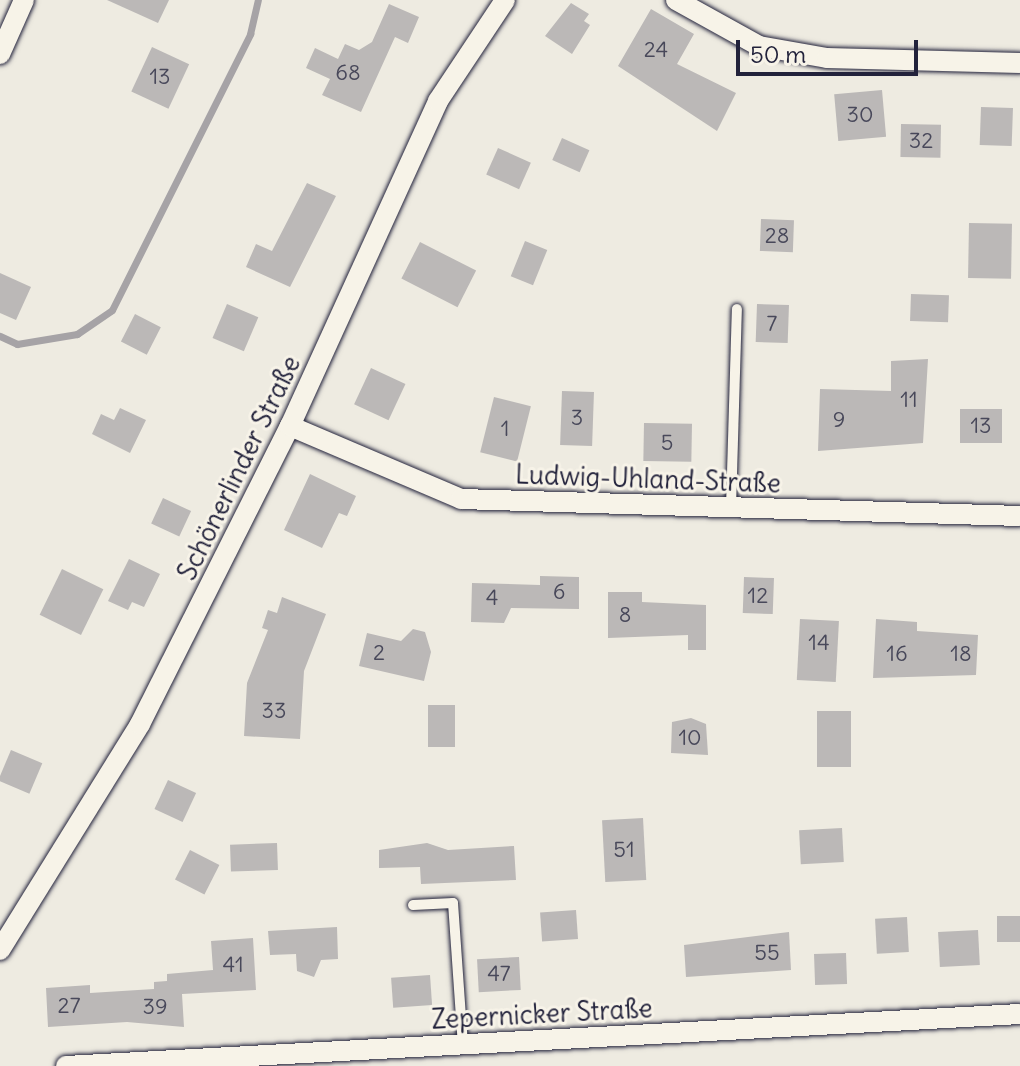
<!DOCTYPE html>
<meta charset="utf-8">
<style>
body{margin:0}
#map{position:relative;width:1020px;height:1066px;overflow:hidden;background:#eeebe1;font-family:Delius,sans-serif}
div>[style]{position:absolute}
.stream>*{height:7px;margin:-3.5px;padding:0 3.5px;transform-origin:3.5px;border-radius:3.5px;background:#a6a3a6}
.building>*{inset:0;background:#bbb8b7;transform-origin:0 0}
.roads{filter:drop-shadow(0 0 2px #22223b) drop-shadow(0 0 2px #22223b)}
.lane>*{height:10px;margin:-5px;padding:0 5px;transform-origin:5px;border-radius:5px;background:#f7f3e8}
.street>*{height:20px;margin:-10px;padding:0 10px;transform-origin:10px;border-radius:10px;background:#f7f3e8}
span{translate:-50% -50%;white-space:nowrap;text-align:center;line-height:1.15;-webkit-text-stroke:6px #f7f3e8;paint-order:stroke}
.number-label{font-size:22px;color:#48485a}
.number-label span{-webkit-text-stroke-width:0}
.street-label{font-size:26px;color:#22223b}
.scale{position:absolute;left:736px;top:40px;width:182px;height:36px;box-sizing:border-box;border:4px solid #22223b;border-top:0;padding-left:10px;font-size:24px;line-height:28px;white-space:nowrap;color:#22223b;-webkit-text-stroke:6px #f7f3e8;paint-order:stroke}
</style>
<div id="map">
<div class="stream">
<div style="left:0;top:336px;width:19px;rotate:25deg"></div>
<div style="left:17px;top:344px;width:61px;rotate:-9.5deg"></div>
<div style="left:77px;top:334px;width:42px;rotate:-34.4deg"></div>
<div style="left:112px;top:310px;width:309px;rotate:-63.4deg"></div>
<div style="left:250px;top:34px;width:35px;rotate:-77deg"></div>
</div>
<div class="building">
<div style="clip-path:polygon(107px 0,169px 0,158px 23px)"></div>
<div style="clip-path:polygon(571px 3px,589px 14px,584px 21px,590px 25px,572px 54px,545px 36px)"></div>
<div style="clip-path:polygon(389px 4px,419px 17px,408px 43px,395px 37px,361px 112px,322px 95px,330px 79px,306px 68px,315px 48px,338px 59px,345px 44px,359px 50px,372px 42px)"></div>
<div style="clip-path:polygon(651px 9px,694px 34px,677px 64px,736px 93px,717px 131px,618px 66px)"></div>
<div style="left:152px;top:47px;width:41px;height:49px;rotate:25deg"></div>
<div style="left:882px;top:90px;width:47px;height:48px;rotate:85deg"></div>
<div style="left:981px;top:107px;width:32px;height:38px;rotate:2deg"></div>
<div style="left:901px;top:124px;width:40px;height:33px;rotate:1deg"></div>
<div style="left:562px;top:138px;width:30px;height:24px;rotate:24deg"></div>
<div style="left:498px;top:148px;width:36px;height:29px;rotate:24deg"></div>
<div style="clip-path:polygon(307px 183px,336px 196px,290px 287px,246px 267px,256px 244px,272px 251px)"></div>
<div style="left:761px;top:219px;width:33px;height:32px;rotate:2deg"></div>
<div style="left:969px;top:223px;width:43px;height:55px;rotate:1deg"></div>
<div style="left:525px;top:241px;width:24px;height:38px;rotate:22deg"></div>
<div style="left:420px;top:242px;width:63px;height:41px;rotate:27deg"></div>
<div style="clip-path:polygon(0 273px,31px 287px,16px 320px,0 313px)"></div>
<div style="left:911px;top:294px;width:38px;height:27px;rotate:2deg"></div>
<div style="left:227px;top:304px;width:34px;height:37px;rotate:23deg"></div>
<div style="left:757px;top:304px;width:32px;height:38px;rotate:2deg"></div>
<div style="left:135px;top:314px;width:29px;height:31px;rotate:27deg"></div>
<div style="clip-path:polygon(928px 359px,923px 443px,818px 451px,820px 389px,891px 391px,891px 361px)"></div>
<div style="left:371px;top:368px;width:38px;height:40px;rotate:25deg"></div>
<div style="left:562px;top:391px;width:32px;height:54px;rotate:2deg"></div>
<div style="left:494px;top:397px;width:38px;height:57px;rotate:14deg"></div>
<div style="clip-path:polygon(120px 408px,146px 420px,130px 453px,92px 434px,101px 414px,114px 420px)"></div>
<div style="left:960px;top:409px;width:42px;height:34px"></div>
<div style="left:644px;top:423px;width:48px;height:38px;rotate:1deg"></div>
<div style="clip-path:polygon(310px 474px,356px 496px,347px 516px,339px 513px,322px 548px,284px 530px)"></div>
<div style="left:163px;top:498px;width:31px;height:28px;rotate:25deg"></div>
<div style="clip-path:polygon(129px 559px,160px 574px,144px 607px,132px 602px,128px 610px,108px 601px)"></div>
<div style="left:62px;top:569px;width:46px;height:51px;rotate:26deg"></div>
<div style="clip-path:polygon(540px 576px,579px 577px,579px 609px,511px 608px,504px 623px,471px 622px,472px 583px,540px 585px)"></div>
<div style="left:744px;top:577px;width:30px;height:36px;rotate:2deg"></div>
<div style="clip-path:polygon(608px 592px,642px 592px,642px 602px,706px 605px,706px 650px,688px 650px,688px 635px,608px 638px)"></div>
<div style="clip-path:polygon(282px 597px,326px 614px,304px 671px,300px 739px,244px 736px,247px 683px,268px 630px,262px 628px,268px 610px,277px 613px)"></div>
<div style="left:800px;top:619px;width:39px;height:61px;rotate:3deg"></div>
<div style="clip-path:polygon(876px 619px,917px 622px,917px 631px,978px 635px,976px 675px,873px 678px)"></div>
<div style="clip-path:polygon(413px 629px,425px 632px,431px 652px,424px 681px,359px 666px,367px 633px,401px 641px)"></div>
<div style="left:428px;top:705px;width:27px;height:42px"></div>
<div style="left:817px;top:711px;width:34px;height:56px"></div>
<div style="clip-path:polygon(691px 718px,706px 724px,708px 755px,671px 753px,672px 722px)"></div>
<div style="left:11px;top:750px;width:34px;height:33px;rotate:23deg"></div>
<div style="left:168px;top:780px;width:31px;height:32px;rotate:25deg"></div>
<div style="left:643px;top:818px;width:62px;height:41px;rotate:87deg"></div>
<div style="left:842px;top:828px;width:34px;height:43px;rotate:87deg"></div>
<div style="left:277px;top:843px;width:27px;height:47px;rotate:88deg"></div>
<div style="clip-path:polygon(427px 843px,448px 850px,514px 846px,516px 880px,421px 884px,420px 867px,379px 868px,379px 850px)"></div>
<div style="left:190px;top:850px;width:33px;height:33px;rotate:27deg"></div>
<div style="left:576px;top:910px;width:29px;height:36px;rotate:86deg"></div>
<div style="left:1020px;top:916px;width:26px;height:23px;rotate:90deg"></div>
<div style="left:907px;top:917px;width:35px;height:32px;rotate:87deg"></div>
<div style="clip-path:polygon(337px 927px,338px 959px,321px 960px,314px 977px,297px 971px,296px 954px,270px 955px,268px 931px)"></div>
<div style="left:978px;top:930px;width:35px;height:40px;rotate:87deg"></div>
<div style="clip-path:polygon(789px 932px,791px 970px,686px 977px,684px 945px)"></div>
<div style="clip-path:polygon(253px 938px,256px 990px,182px 994px,184px 1027px,127px 1022px,48px 1027px,46px 988px,90px 985px,90px 993px,154px 989px,154px 982px,167px 981px,167px 974px,213px 970px,211px 941px)"></div>
<div style="left:846px;top:953px;width:31px;height:32px;rotate:88deg"></div>
<div style="left:519px;top:957px;width:33px;height:42px;rotate:87deg"></div>
<div style="left:430px;top:975px;width:30px;height:39px;rotate:86deg"></div>
</div>
<div class="roads">
<div class="lane">
<div style="left:731px;top:507px;width:198px;rotate:-88.3deg"></div>
<div style="left:413px;top:905px;width:40px;rotate:-2.9deg"></div>
<div style="left:453px;top:903px;width:142px;rotate:86deg"></div>
</div>
<div class="street">
<div style="left:676px;top:0;width:95px;rotate:29deg"></div>
<div style="left:759px;top:46px;width:69px;rotate:10deg"></div>
<div style="left:827px;top:58px;width:193px;rotate:1.5deg"></div>
<div style="left:0;top:54px;width:59px;rotate:-66deg"></div>
<div style="left:290px;top:426px;width:186px;rotate:23.1deg"></div>
<div style="left:461px;top:499px;width:559px;rotate:1.74deg"></div>
<div style="left:0;top:950px;width:266px;rotate:-58.2deg"></div>
<div style="left:140px;top:724px;width:334px;rotate:-63.3deg"></div>
<div style="left:290px;top:426px;width:357px;rotate:-65.5deg"></div>
<div style="left:438px;top:101px;width:121px;rotate:-56.4deg"></div>
<div style="left:66px;top:1066px;width:955px;rotate:-3.12deg"></div>
</div>
</div>
<div class="number-label">
<span style="left:656px;top:50px">24</span>
<span style="left:348px;top:73px">68</span>
<span style="left:160px;top:77px">13</span>
<span style="left:860px;top:115px">30</span>
<span style="left:921px;top:141px">32</span>
<span style="left:777px;top:236px">28</span>
<span style="left:772px;top:324px">7</span>
<span style="left:909px;top:400px">11</span>
<span style="left:577px;top:418px">3</span>
<span style="left:839px;top:420px">9</span>
<span style="left:981px;top:426px">13</span>
<span style="left:505px;top:429px">1</span>
<span style="left:667px;top:443px">5</span>
<span style="left:559px;top:592px">6</span>
<span style="left:758px;top:596px">12</span>
<span style="left:492px;top:598px">4</span>
<span style="left:625px;top:615px">8</span>
<span style="left:819px;top:643px">14</span>
<span style="left:379px;top:653px">2</span>
<span style="left:897px;top:654px">16</span>
<span style="left:961px;top:654px">18</span>
<span style="left:274px;top:711px">33</span>
<span style="left:690px;top:738px">10</span>
<span style="left:624px;top:850px">51</span>
<span style="left:767px;top:953px">55</span>
<span style="left:233px;top:965px">41</span>
<span style="left:499px;top:974px">47</span>
<span style="left:69px;top:1006px">27</span>
<span style="left:155px;top:1007px">39</span>
</div>
<div class="street-label">
<span style="left:239px;top:468px;rotate:-64deg">Schönerlinder Straße</span>
<span style="left:648px;top:479px;rotate:2deg">Ludwig-Uhland-Straße</span>
<span style="left:542px;top:1014px;rotate:-3deg">Zepernicker Straße</span>
</div>
<div class="scale">50 m</div>
</div>
